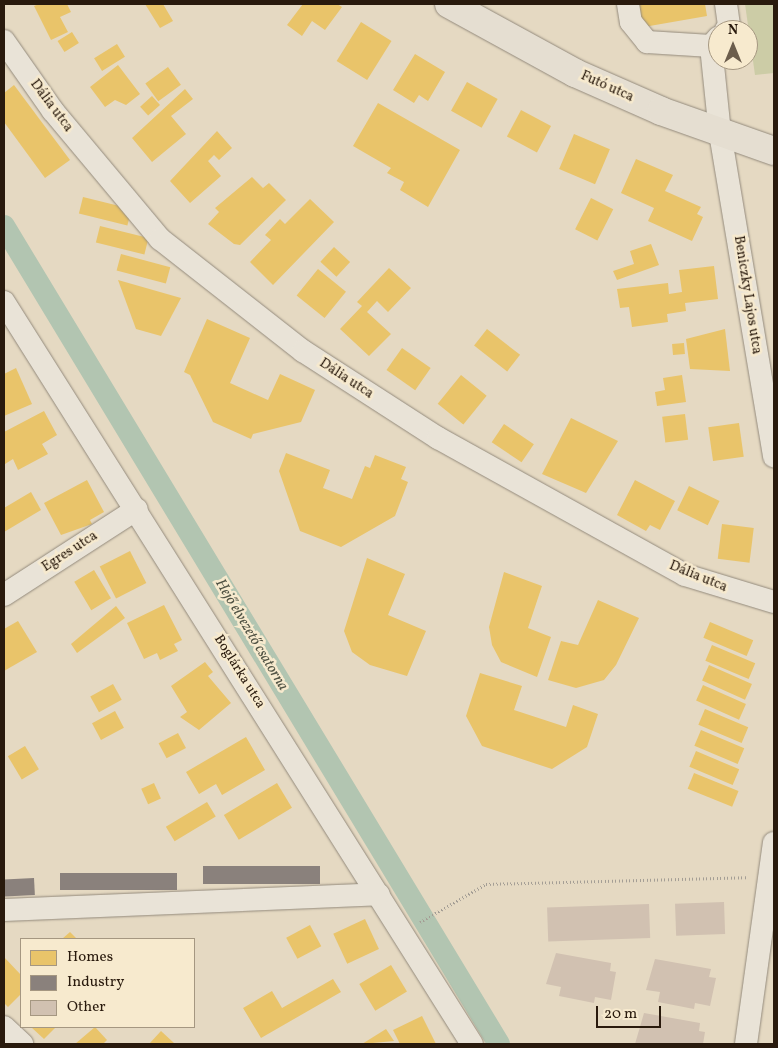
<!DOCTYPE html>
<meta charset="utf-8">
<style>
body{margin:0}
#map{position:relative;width:778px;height:1048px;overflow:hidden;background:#e5d9c2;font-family:Vollkorn,serif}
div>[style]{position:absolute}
.green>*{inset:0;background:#cccca6}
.homes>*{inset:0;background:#e9c46a;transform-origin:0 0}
.industry>*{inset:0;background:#8a817c;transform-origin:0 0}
.canal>*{height:22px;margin:-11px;padding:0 11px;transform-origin:11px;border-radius:11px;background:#b2c5b1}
.building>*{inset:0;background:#d1c1b1;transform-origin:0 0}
.path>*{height:3px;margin-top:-1.5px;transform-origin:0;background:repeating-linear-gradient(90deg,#a49e95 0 1px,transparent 0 3.5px)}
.roads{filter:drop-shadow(0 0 1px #938a7c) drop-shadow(0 0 1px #938a7c)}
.minor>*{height:22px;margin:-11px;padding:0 11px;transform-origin:11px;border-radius:11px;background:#e9e3d7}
.major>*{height:28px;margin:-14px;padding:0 14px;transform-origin:14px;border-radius:14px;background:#e5ded1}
span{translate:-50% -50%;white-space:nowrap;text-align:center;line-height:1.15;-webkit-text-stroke:5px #f7eace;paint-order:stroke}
.street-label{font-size:14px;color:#291a0d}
.water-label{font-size:15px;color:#515344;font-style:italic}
.frame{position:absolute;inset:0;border:5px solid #291a0d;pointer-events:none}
.legend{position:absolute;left:20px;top:938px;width:175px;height:90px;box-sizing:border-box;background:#f7eace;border:1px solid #a59781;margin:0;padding:6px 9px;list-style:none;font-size:15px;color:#291a0d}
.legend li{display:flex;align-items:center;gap:10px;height:25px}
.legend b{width:25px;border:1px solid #a59781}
.north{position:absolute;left:708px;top:20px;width:50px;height:50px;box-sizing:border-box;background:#f7eace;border:1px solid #a59781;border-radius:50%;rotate:0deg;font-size:14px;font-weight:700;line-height:20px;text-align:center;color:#291a0d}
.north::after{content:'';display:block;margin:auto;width:18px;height:22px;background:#6b5d4c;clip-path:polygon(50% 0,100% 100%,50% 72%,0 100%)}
.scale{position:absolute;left:596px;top:1006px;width:65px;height:22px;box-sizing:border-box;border:2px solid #291a0d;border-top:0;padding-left:6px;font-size:15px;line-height:18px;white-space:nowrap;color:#291a0d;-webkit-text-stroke:4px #f7eace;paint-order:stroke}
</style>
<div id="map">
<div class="green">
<div style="clip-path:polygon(745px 4px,774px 4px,774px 73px,755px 75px)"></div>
</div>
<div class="homes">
<div style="clip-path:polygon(39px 4px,67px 4px,71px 12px,60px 17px,68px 32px,51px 40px,34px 6px)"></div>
<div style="clip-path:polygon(145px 4px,163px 4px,173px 21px,160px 28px)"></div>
<div style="clip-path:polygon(303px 4px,337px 4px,342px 7px,325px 30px,312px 21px,302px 36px,287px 25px)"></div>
<div style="clip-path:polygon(634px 4px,705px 4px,707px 16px,638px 28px)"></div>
<div style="left:361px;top:22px;width:36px;height:46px;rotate:32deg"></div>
<div style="left:72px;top:32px;width:13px;height:17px;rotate:58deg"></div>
<div style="left:117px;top:44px;width:15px;height:27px;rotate:58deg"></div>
<div style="clip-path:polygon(415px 54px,445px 72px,428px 101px,419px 95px,414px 103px,393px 90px)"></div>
<div style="clip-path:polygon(118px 65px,140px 94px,126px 105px,115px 100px,105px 107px,90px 87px)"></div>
<div style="left:168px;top:67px;width:22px;height:28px;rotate:54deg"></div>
<div style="left:467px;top:82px;width:35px;height:33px;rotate:29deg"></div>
<div style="clip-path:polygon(14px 85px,70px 160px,45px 178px,4px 122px,4px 93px)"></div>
<div style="clip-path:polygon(185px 89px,193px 99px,171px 116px,186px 134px,152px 162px,132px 138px)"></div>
<div style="left:152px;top:96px;width:12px;height:16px;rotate:48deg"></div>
<div style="clip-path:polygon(378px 103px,460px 150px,428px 207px,400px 190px,404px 182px,387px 173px,391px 168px,353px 146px)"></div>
<div style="left:521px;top:110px;width:34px;height:30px;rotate:28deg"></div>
<div style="clip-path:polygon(217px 131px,232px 148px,219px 160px,214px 155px,208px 161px,221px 176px,190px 203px,170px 181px)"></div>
<div style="left:574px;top:134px;width:39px;height:38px;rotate:23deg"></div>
<div style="clip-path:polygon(636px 159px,673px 175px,665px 191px,701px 207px,697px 214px,703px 217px,692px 241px,648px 221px,654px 208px,621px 193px)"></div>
<div style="clip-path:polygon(252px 177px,263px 188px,269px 183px,286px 200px,240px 245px,234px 244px,208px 224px,219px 212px,215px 208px)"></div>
<div style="left:83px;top:197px;width:50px;height:17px;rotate:14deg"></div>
<div style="left:591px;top:198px;width:25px;height:35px;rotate:27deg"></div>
<div style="clip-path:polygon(310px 199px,334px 222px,273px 285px,250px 262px,271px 240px,265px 235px,280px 219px,285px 224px)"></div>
<div style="left:100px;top:226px;width:50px;height:17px;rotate:14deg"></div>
<div style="clip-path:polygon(651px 244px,659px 265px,617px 280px,613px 271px,634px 264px,630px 251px)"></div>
<div style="left:334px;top:247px;width:22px;height:20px;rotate:43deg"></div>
<div style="left:121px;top:254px;width:51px;height:17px;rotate:15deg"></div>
<div style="clip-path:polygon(714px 266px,718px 299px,685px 303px,686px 311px,667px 314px,668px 322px,632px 327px,629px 307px,620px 308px,617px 289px,668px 283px,669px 294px,682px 292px,679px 270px)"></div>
<div style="clip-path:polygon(389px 268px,411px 288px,388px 312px,377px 301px,367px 312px,391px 334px,369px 356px,340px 329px,362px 306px,357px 302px)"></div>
<div style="left:318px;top:269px;width:36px;height:34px;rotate:39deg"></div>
<div style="clip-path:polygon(118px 280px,181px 298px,161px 336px,136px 329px)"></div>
<div style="clip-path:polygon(207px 319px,250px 338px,230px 383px,268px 400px,280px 374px,315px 390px,301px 422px,253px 434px,251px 439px,213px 422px,190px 375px,184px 372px)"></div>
<div style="left:487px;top:329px;width:42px;height:21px;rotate:38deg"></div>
<div style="clip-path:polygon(725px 329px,730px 371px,690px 369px,686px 339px)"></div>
<div style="left:684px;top:343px;width:11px;height:12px;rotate:85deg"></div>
<div style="left:402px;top:348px;width:35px;height:27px;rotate:35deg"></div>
<div style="clip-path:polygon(16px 368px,32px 404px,4px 416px,4px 374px)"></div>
<div style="left:461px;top:375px;width:33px;height:37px;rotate:39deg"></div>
<div style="clip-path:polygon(682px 375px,686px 402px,657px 406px,655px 392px,665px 390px,663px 378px)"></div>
<div style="clip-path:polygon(44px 411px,57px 435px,42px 444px,48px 454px,18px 470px,13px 459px,5px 464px,4px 432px)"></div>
<div style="left:685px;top:414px;width:26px;height:23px;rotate:83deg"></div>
<div style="clip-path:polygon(571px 418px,618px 441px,586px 493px,542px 474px)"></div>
<div style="left:739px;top:423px;width:34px;height:31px;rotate:82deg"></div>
<div style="left:504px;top:424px;width:36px;height:22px;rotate:34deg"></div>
<div style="clip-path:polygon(286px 453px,330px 470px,323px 488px,352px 499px,365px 466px,370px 468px,375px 455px,406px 467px,401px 479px,408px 482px,395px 516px,341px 547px,300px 531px,279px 471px)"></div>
<div style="clip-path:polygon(87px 480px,104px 512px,90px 520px,92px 524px,61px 535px,44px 503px)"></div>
<div style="clip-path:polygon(635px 480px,675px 501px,660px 530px,650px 525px,646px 531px,617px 515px)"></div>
<div style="left:689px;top:486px;width:34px;height:27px;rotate:26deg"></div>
<div style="clip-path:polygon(31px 492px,41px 510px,4px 532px,4px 508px)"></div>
<div style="left:722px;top:524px;width:32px;height:35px;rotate:7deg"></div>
<div style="left:130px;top:551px;width:36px;height:34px;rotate:63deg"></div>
<div style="clip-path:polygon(367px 558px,405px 574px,388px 615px,426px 631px,407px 676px,370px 665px,352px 652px,344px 631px)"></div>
<div style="left:94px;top:570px;width:33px;height:23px;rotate:59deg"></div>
<div style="clip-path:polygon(504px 572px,542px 586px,528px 628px,551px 637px,537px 677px,501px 662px,492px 645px,489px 627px)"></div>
<div style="clip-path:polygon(598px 600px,639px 618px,616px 665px,604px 680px,576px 688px,548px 680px,561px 641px,578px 645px)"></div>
<div style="clip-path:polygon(164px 605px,182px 640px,174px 644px,178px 651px,160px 660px,157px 653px,144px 659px,127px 623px)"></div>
<div style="clip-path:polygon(116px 606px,125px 618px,77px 653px,71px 644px)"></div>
<div style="clip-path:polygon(18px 621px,37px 652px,4px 671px,4px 629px)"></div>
<div style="left:710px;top:622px;width:47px;height:17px;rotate:23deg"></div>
<div style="left:712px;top:645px;width:47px;height:17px;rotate:23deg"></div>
<div style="clip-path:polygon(205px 662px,213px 672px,208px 676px,231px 703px,199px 730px,180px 717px,187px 712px,171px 686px)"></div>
<div style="left:709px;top:665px;width:47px;height:17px;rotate:24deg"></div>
<div style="clip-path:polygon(480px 673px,522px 686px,514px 710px,566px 727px,573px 705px,598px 714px,587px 747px,552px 769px,482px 746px,466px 716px)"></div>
<div style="left:113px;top:684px;width:18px;height:26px;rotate:61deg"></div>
<div style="left:703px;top:685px;width:47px;height:17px;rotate:24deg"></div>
<div style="left:705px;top:709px;width:47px;height:17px;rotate:23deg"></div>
<div style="left:115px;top:711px;width:19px;height:26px;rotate:62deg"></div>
<div style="left:701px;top:730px;width:47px;height:17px;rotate:23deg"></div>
<div style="left:178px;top:733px;width:17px;height:22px;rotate:62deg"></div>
<div style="clip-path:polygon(246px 737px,265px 770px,222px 795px,216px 784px,199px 794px,186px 772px)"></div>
<div style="left:25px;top:746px;width:27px;height:20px;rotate:59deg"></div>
<div style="left:696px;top:751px;width:47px;height:17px;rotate:23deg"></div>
<div style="left:694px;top:773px;width:48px;height:17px;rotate:22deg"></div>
<div style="left:154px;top:783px;width:17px;height:14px;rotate:66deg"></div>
<div style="left:277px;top:783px;width:29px;height:62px;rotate:59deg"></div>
<div style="left:207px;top:802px;width:17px;height:48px;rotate:59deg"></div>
<div style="left:365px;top:919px;width:33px;height:35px;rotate:65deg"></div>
<div style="left:310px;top:925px;width:24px;height:27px;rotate:62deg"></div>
<div style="clip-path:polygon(70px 932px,77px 939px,62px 939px)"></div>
<div style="clip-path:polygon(4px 957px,21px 975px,21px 994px,8px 1007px,4px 1003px)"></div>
<div style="left:391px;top:965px;width:31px;height:37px;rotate:59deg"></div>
<div style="clip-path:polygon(333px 979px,341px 992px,261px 1038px,243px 1008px,272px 991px,282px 1008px)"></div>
<div style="clip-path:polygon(422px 1016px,436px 1044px,400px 1044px,393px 1030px)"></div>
<div style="clip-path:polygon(31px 1027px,56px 1027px,44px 1039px)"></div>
<div style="clip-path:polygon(95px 1027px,107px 1040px,103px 1044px,75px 1044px)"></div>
<div style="clip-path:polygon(386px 1029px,394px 1041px,362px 1044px)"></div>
<div style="clip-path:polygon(161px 1031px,174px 1043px,149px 1044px)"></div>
</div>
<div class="industry">
<div style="left:320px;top:866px;width:18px;height:117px;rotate:90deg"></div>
<div style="left:177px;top:873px;width:17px;height:117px;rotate:90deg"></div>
<div style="left:34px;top:878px;width:17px;height:30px;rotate:87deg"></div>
</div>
<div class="canal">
<div style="left:4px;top:226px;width:956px;rotate:58.82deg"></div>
</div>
<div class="building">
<div style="left:724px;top:902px;width:32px;height:49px;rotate:88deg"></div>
<div style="left:649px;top:904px;width:34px;height:102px;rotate:88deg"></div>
<div style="clip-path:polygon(556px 953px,611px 963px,610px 971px,616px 972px,611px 1000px,595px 997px,594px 1003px,559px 996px,561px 987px,546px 984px)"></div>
<div style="clip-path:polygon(655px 959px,711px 969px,709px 977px,716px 978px,710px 1006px,695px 1003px,694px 1009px,658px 1002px,660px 992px,646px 990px)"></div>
<div style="clip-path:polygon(644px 1013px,700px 1023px,699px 1031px,705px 1032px,703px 1044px,635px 1044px)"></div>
</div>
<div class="path">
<div style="left:420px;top:922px;width:76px;rotate:-29.9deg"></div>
<div style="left:486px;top:884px;width:261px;rotate:-1.5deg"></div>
</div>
<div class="roads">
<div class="minor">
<div style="left:628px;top:4px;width:18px;rotate:81deg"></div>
<div style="left:631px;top:22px;width:26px;rotate:51deg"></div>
<div style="left:647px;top:42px;width:64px;rotate:3.6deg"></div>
<div style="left:711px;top:46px;width:11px;rotate:-49deg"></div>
<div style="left:726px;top:4px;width:22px;rotate:82deg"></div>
<div style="left:729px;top:26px;width:5px;rotate:127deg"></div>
<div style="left:4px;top:41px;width:85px;rotate:55deg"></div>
<div style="left:53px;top:111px;width:167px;rotate:50.1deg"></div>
<div style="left:160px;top:239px;width:182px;rotate:38.1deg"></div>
<div style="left:303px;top:351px;width:161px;rotate:32.8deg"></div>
<div style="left:438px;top:438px;width:282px;rotate:29deg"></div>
<div style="left:685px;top:575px;width:93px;rotate:16.9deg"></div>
<div style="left:711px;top:46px;width:87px;rotate:84.1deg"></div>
<div style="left:720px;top:133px;width:328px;rotate:80.5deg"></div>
<div style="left:4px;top:302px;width:877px;rotate:57.76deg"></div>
<div style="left:4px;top:595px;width:158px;rotate:-32.9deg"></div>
<div style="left:4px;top:910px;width:375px;rotate:-2.4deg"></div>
<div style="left:4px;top:1027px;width:25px;rotate:43deg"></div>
<div style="left:746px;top:1044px;width:203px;rotate:-82.1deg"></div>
</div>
<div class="major">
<div style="left:449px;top:4px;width:144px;rotate:28.7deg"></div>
<div style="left:575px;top:73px;width:94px;rotate:23.8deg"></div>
<div style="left:661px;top:111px;width:120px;rotate:19.5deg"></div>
</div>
</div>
<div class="street-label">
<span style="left:607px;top:87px;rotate:24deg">Futó utca</span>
<span style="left:51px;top:106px;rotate:53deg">Dália utca</span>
<span style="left:747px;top:295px;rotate:81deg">Beniczky Lajos utca</span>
<span style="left:346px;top:379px;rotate:33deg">Dália utca</span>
<span style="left:70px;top:552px;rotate:-33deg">Egres utca</span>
<span style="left:698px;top:577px;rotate:22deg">Dália utca</span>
<span style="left:239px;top:672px;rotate:58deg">Boglárka utca</span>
</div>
<div class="water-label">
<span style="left:251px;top:635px;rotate:59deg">Hejő elvezető csatorna</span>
</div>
<div class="frame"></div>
<ul class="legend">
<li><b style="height:14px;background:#e9c46a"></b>Homes</li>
<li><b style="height:14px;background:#8a817c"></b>Industry</li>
<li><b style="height:14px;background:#d1c1b1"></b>Other</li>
</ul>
<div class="north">N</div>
<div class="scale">20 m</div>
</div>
